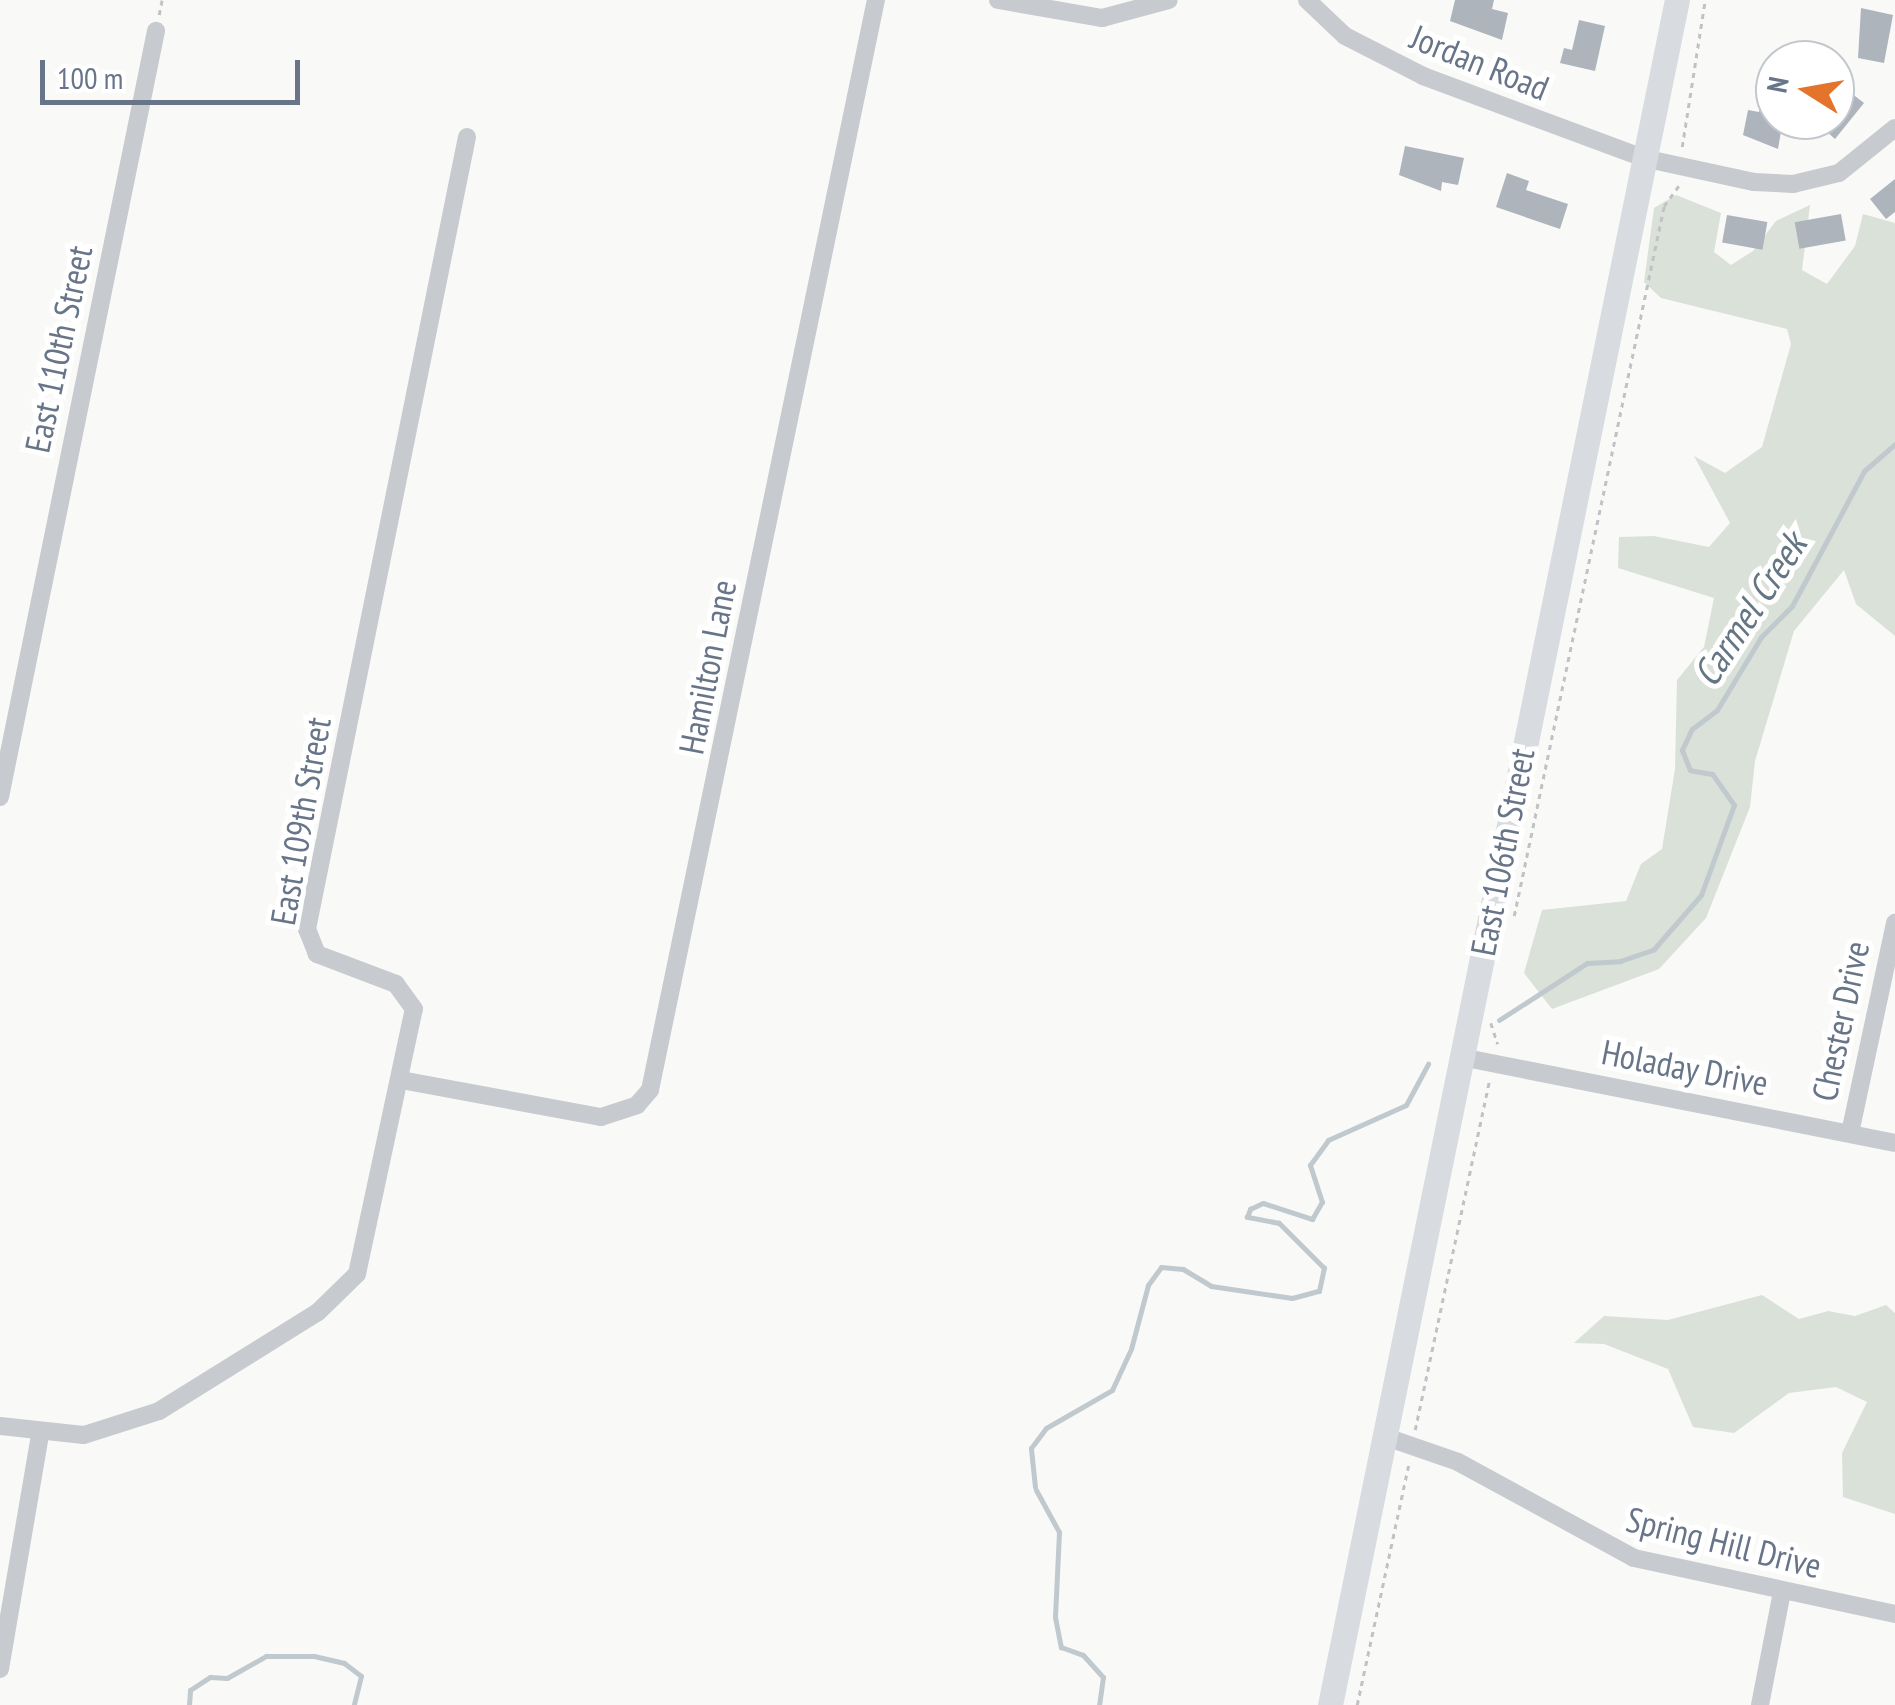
<!DOCTYPE html>
<style>
body{margin:0}
#map{position:relative;width:1895px;height:1705px;overflow:hidden;background:#f9f9f7;font-family:"PT Sans Narrow",sans-serif}
div>[style]{position:absolute}
.green>*{inset:0;background:#dae1d8}
.stream>*{height:5px;margin:-2.5px;padding:0 2.5px;transform-origin:2.5px;border-radius:2.5px;background:#c0c9ce}
.building>*{inset:0;background:#aeb4bc;transform-origin:0 0}
.path>*{height:2.5px;margin-top:-1.25px;transform-origin:0;background:repeating-linear-gradient(90deg,#c1c2c5 0 5px,transparent 0 10px)}
.street>*{height:18px;margin:-9px;padding:0 9px;transform-origin:9px;border-radius:9px;background:#c7cace}
.secondary>*{height:25px;margin:-12.5px;padding:0 12.5px;transform-origin:12.5px;border-radius:12.5px;background:#d8dbe0}
span{translate:-50% -50%;white-space:nowrap;text-align:center;line-height:1.15;-webkit-text-stroke:10px #fff;paint-order:stroke}
.street-label{font-size:35px;color:#687588}
.water-label{font-size:38px;color:#647683;font-style:italic}
.north{position:absolute;left:1755px;top:40px;width:100px;height:100px;box-sizing:border-box;background:#fff;border:2px solid #c3c8cf;border-radius:50%;rotate:281deg;font-size:28px;font-weight:700;line-height:40px;text-align:center;color:#687588}
.north::after{content:'';display:block;margin:auto;width:35px;height:45px;background:#e4732c;clip-path:polygon(50% 0,100% 100%,50% 72%,0 100%)}
.scale{position:absolute;left:40px;top:60px;width:260px;height:45px;box-sizing:border-box;border:5px solid #687588;border-top:0;padding-left:12px;font-size:30px;line-height:35px;white-space:nowrap;color:#687588;-webkit-text-stroke:8px #fff;paint-order:stroke}
</style>
<div id="map">
<div class="green">
<div style="clip-path:polygon(1676px 195px,1721px 213px,1714px 252px,1731px 265px,1753px 251px,1776px 221px,1810px 205px,1802px 270px,1827px 284px,1855px 246px,1863px 214px,1895px 223px,1895px 636px,1856px 604px,1844px 570px,1794px 631px,1755px 761px,1750px 807px,1706px 918px,1659px 969px,1552px 1009px,1524px 973px,1542px 910px,1626px 901px,1641px 864px,1662px 849px,1675px 769px,1677px 680px,1704px 647px,1714px 598px,1618px 568px,1619px 537px,1654px 536px,1709px 547px,1730px 523px,1694px 456px,1725px 473px,1762px 447px,1791px 344px,1787px 329px,1661px 298px,1644px 282px,1654px 208px)"></div>
<div style="clip-path:polygon(1762px 1295px,1799px 1319px,1828px 1311px,1855px 1316px,1886px 1305px,1895px 1313px,1895px 1514px,1843px 1497px,1842px 1453px,1867px 1402px,1836px 1387px,1789px 1393px,1734px 1433px,1693px 1427px,1668px 1369px,1604px 1344px,1574px 1343px,1604px 1316px,1668px 1320px)"></div>
</div>
<div class="stream">
<div style="left:1499px;top:1020px;width:105px;rotate:-32.9deg"></div>
<div style="left:1587px;top:963px;width:33px;rotate:-3deg"></div>
<div style="left:1620px;top:961px;width:36px;rotate:-19deg"></div>
<div style="left:1654px;top:949px;width:72px;rotate:-49deg"></div>
<div style="left:1701px;top:895px;width:96px;rotate:-69.9deg"></div>
<div style="left:1734px;top:805px;width:38px;rotate:-125deg"></div>
<div style="left:1712px;top:774px;width:22px;rotate:-170deg"></div>
<div style="left:1690px;top:770px;width:22px;rotate:-112deg"></div>
<div style="left:1682px;top:750px;width:23px;rotate:-65deg"></div>
<div style="left:1692px;top:729px;width:31px;rotate:-37deg"></div>
<div style="left:1717px;top:710px;width:85px;rotate:-58.9deg"></div>
<div style="left:1761px;top:637px;width:44px;rotate:-45deg"></div>
<div style="left:1792px;top:606px;width:153px;rotate:-61.9deg"></div>
<div style="left:1864px;top:471px;width:41px;rotate:-41.1deg"></div>
<div style="left:1131px;top:1349px;width:66px;rotate:-75.1deg"></div>
<div style="left:1148px;top:1285px;width:22px;rotate:-54deg"></div>
<div style="left:1161px;top:1267px;width:22px;rotate:5deg"></div>
<div style="left:1183px;top:1269px;width:33px;rotate:31deg"></div>
<div style="left:1211px;top:1286px;width:82px;rotate:8.4deg"></div>
<div style="left:1292px;top:1298px;width:28px;rotate:-15deg"></div>
<div style="left:1319px;top:1291px;width:24px;rotate:-78deg"></div>
<div style="left:1324px;top:1268px;width:64px;rotate:-135deg"></div>
<div style="left:1279px;top:1223px;width:33px;rotate:-169deg"></div>
<div style="left:1247px;top:1217px;width:9px;rotate:-69deg"></div>
<div style="left:1250px;top:1209px;width:14px;rotate:-25deg"></div>
<div style="left:1263px;top:1203px;width:52px;rotate:18.1deg"></div>
<div style="left:1312px;top:1219px;width:20px;rotate:-60deg"></div>
<div style="left:1322px;top:1202px;width:39px;rotate:-108deg"></div>
<div style="left:1310px;top:1165px;width:31px;rotate:-54deg"></div>
<div style="left:1328px;top:1140px;width:85px;rotate:-24.2deg"></div>
<div style="left:1406px;top:1105px;width:47px;rotate:-61.8deg"></div>
<div style="left:1035px;top:1487px;width:39px;rotate:-96deg"></div>
<div style="left:1031px;top:1448px;width:25px;rotate:-53deg"></div>
<div style="left:1046px;top:1428px;width:76px;rotate:-29.9deg"></div>
<div style="left:1112px;top:1390px;width:43px;rotate:-65.2deg"></div>
<div style="left:1036px;top:1490px;width:48px;rotate:61.3deg"></div>
<div style="left:1059px;top:1532px;width:85px;rotate:92.7deg"></div>
<div style="left:1055px;top:1617px;width:31px;rotate:79deg"></div>
<div style="left:1061px;top:1647px;width:23px;rotate:20deg"></div>
<div style="left:1083px;top:1655px;width:30px;rotate:48deg"></div>
<div style="left:1103px;top:1677px;width:28px;rotate:98deg"></div>
<div style="left:189px;top:1705px;width:15px;rotate:-86deg"></div>
<div style="left:190px;top:1690px;width:24px;rotate:-33deg"></div>
<div style="left:210px;top:1677px;width:17px;rotate:3deg"></div>
<div style="left:227px;top:1678px;width:45px;rotate:-29.4deg"></div>
<div style="left:266px;top:1656px;width:48px"></div>
<div style="left:314px;top:1656px;width:31px;rotate:13deg"></div>
<div style="left:344px;top:1663px;width:21px;rotate:37deg"></div>
<div style="left:361px;top:1676px;width:30px;rotate:104deg"></div>
</div>
<div class="building">
<div style="clip-path:polygon(1455px 0,1494px 0,1492px 9px,1508px 13px,1502px 40px,1450px 21px)"></div>
<div style="clip-path:polygon(1861px 8px,1893px 15px,1884px 63px,1858px 58px)"></div>
<div style="clip-path:polygon(1579px 20px,1605px 26px,1595px 71px,1560px 63px,1564px 48px,1572px 50px)"></div>
<div style="clip-path:polygon(1846px 89px,1864px 103px,1835px 139px,1814px 120px,1835px 120px,1835px 103px)"></div>
<div style="clip-path:polygon(1761px 101px,1775px 104px,1775px 120px,1783px 120px,1778px 149px,1743px 135px,1748px 110px,1759px 112px)"></div>
<div style="clip-path:polygon(1405px 146px,1464px 158px,1458px 185px,1442px 182px,1441px 191px,1399px 175px)"></div>
<div style="clip-path:polygon(1507px 173px,1529px 181px,1526px 190px,1568px 204px,1560px 229px,1496px 207px)"></div>
<div style="clip-path:polygon(1895px 179px,1895px 212px,1886px 219px,1870px 199px)"></div>
<div style="left:1841px;top:214px;width:27px;height:47px;rotate:80deg"></div>
<div style="left:1727px;top:215px;width:41px;height:28px;rotate:10deg"></div>
</div>
<div class="path">
<div style="left:159px;top:15px;width:15px;rotate:-79deg"></div>
<div style="left:1682px;top:147px;width:149px;rotate:-81.1deg"></div>
<div style="left:1514px;top:916px;width:726px;rotate:-78.07deg"></div>
<div style="left:1664px;top:206px;width:26px;rotate:-54deg"></div>
<div style="left:1491px;top:1023px;width:22px;rotate:72deg"></div>
<div style="left:1415px;top:1430px;width:357px;rotate:-78deg"></div>
<div style="left:1357px;top:1705px;width:249px;rotate:-77.9deg"></div>
</div>
<div class="street">
<div style="left:998px;top:0;width:106px;rotate:9.8deg"></div>
<div style="left:1102px;top:18px;width:69px;rotate:-15deg"></div>
<div style="left:1307px;top:0;width:52px;rotate:43.5deg"></div>
<div style="left:1345px;top:36px;width:88px;rotate:27.1deg"></div>
<div style="left:1423px;top:76px;width:235px;rotate:20.4deg"></div>
<div style="left:1643px;top:158px;width:114px;rotate:12.2deg"></div>
<div style="left:1754px;top:182px;width:39px;rotate:3deg"></div>
<div style="left:1793px;top:184px;width:47px;rotate:-13.4deg"></div>
<div style="left:1839px;top:173px;width:72px;rotate:-38.8deg"></div>
<div style="left:0;top:797px;width:782px;rotate:-78.49deg"></div>
<div style="left:1461px;top:1057px;width:442px;rotate:11.2deg"></div>
<div style="left:401px;top:1080px;width:203px;rotate:10.5deg"></div>
<div style="left:601px;top:1117px;width:38px;rotate:-18deg"></div>
<div style="left:637px;top:1105px;width:20px;rotate:-49deg"></div>
<div style="left:650px;top:1090px;width:1113px;rotate:-78.29deg"></div>
<div style="left:1850px;top:1133px;width:215px;rotate:-77.9deg"></div>
<div style="left:0;top:1426px;width:84px;rotate:6.1deg"></div>
<div style="left:84px;top:1435px;width:79px;rotate:-17.7deg"></div>
<div style="left:159px;top:1411px;width:187px;rotate:-31.9deg"></div>
<div style="left:318px;top:1312px;width:54px;rotate:-44.3deg"></div>
<div style="left:357px;top:1274px;width:271px;rotate:-77.9deg"></div>
<div style="left:414px;top:1009px;width:31px;rotate:-126deg"></div>
<div style="left:396px;top:984px;width:85px;rotate:-159.2deg"></div>
<div style="left:317px;top:954px;width:27px;rotate:-112deg"></div>
<div style="left:307px;top:929px;width:808px;rotate:-78.58deg"></div>
<div style="left:1383px;top:1436px;width:79px;rotate:19.1deg"></div>
<div style="left:1458px;top:1462px;width:200px;rotate:28.6deg"></div>
<div style="left:1634px;top:1558px;width:267px;rotate:12.1deg"></div>
<div style="left:0;top:1669px;width:238px;rotate:-80.3deg"></div>
<div style="left:1760px;top:1705px;width:115px;rotate:-79deg"></div>
</div>
<div class="secondary">
<div style="left:1330px;top:1705px;width:1740px;rotate:-78.5deg"></div>
</div>
<div class="street-label">
<span style="left:1480px;top:62px;rotate:22deg">Jordan Road</span>
<span style="left:58px;top:349px;rotate:-78deg">East 110th Street</span>
<span style="left:707px;top:667px;rotate:-79deg">Hamilton Lane</span>
<span style="left:300px;top:821px;rotate:-80deg">East 109th Street</span>
<span style="left:1502px;top:852px;rotate:-79deg">East 106th Street</span>
<span style="left:1840px;top:1021px;rotate:-78deg">Chester Drive</span>
<span style="left:1685px;top:1067px;rotate:11deg">Holaday Drive</span>
<span style="left:1724px;top:1542px;rotate:14deg">Spring Hill Drive</span>
</div>
<div class="water-label">
<span style="left:1749px;top:609px;rotate:-57deg">Carmel Creek</span>
</div>
<div class="north">N</div>
<div class="scale">100 m</div>
</div>
